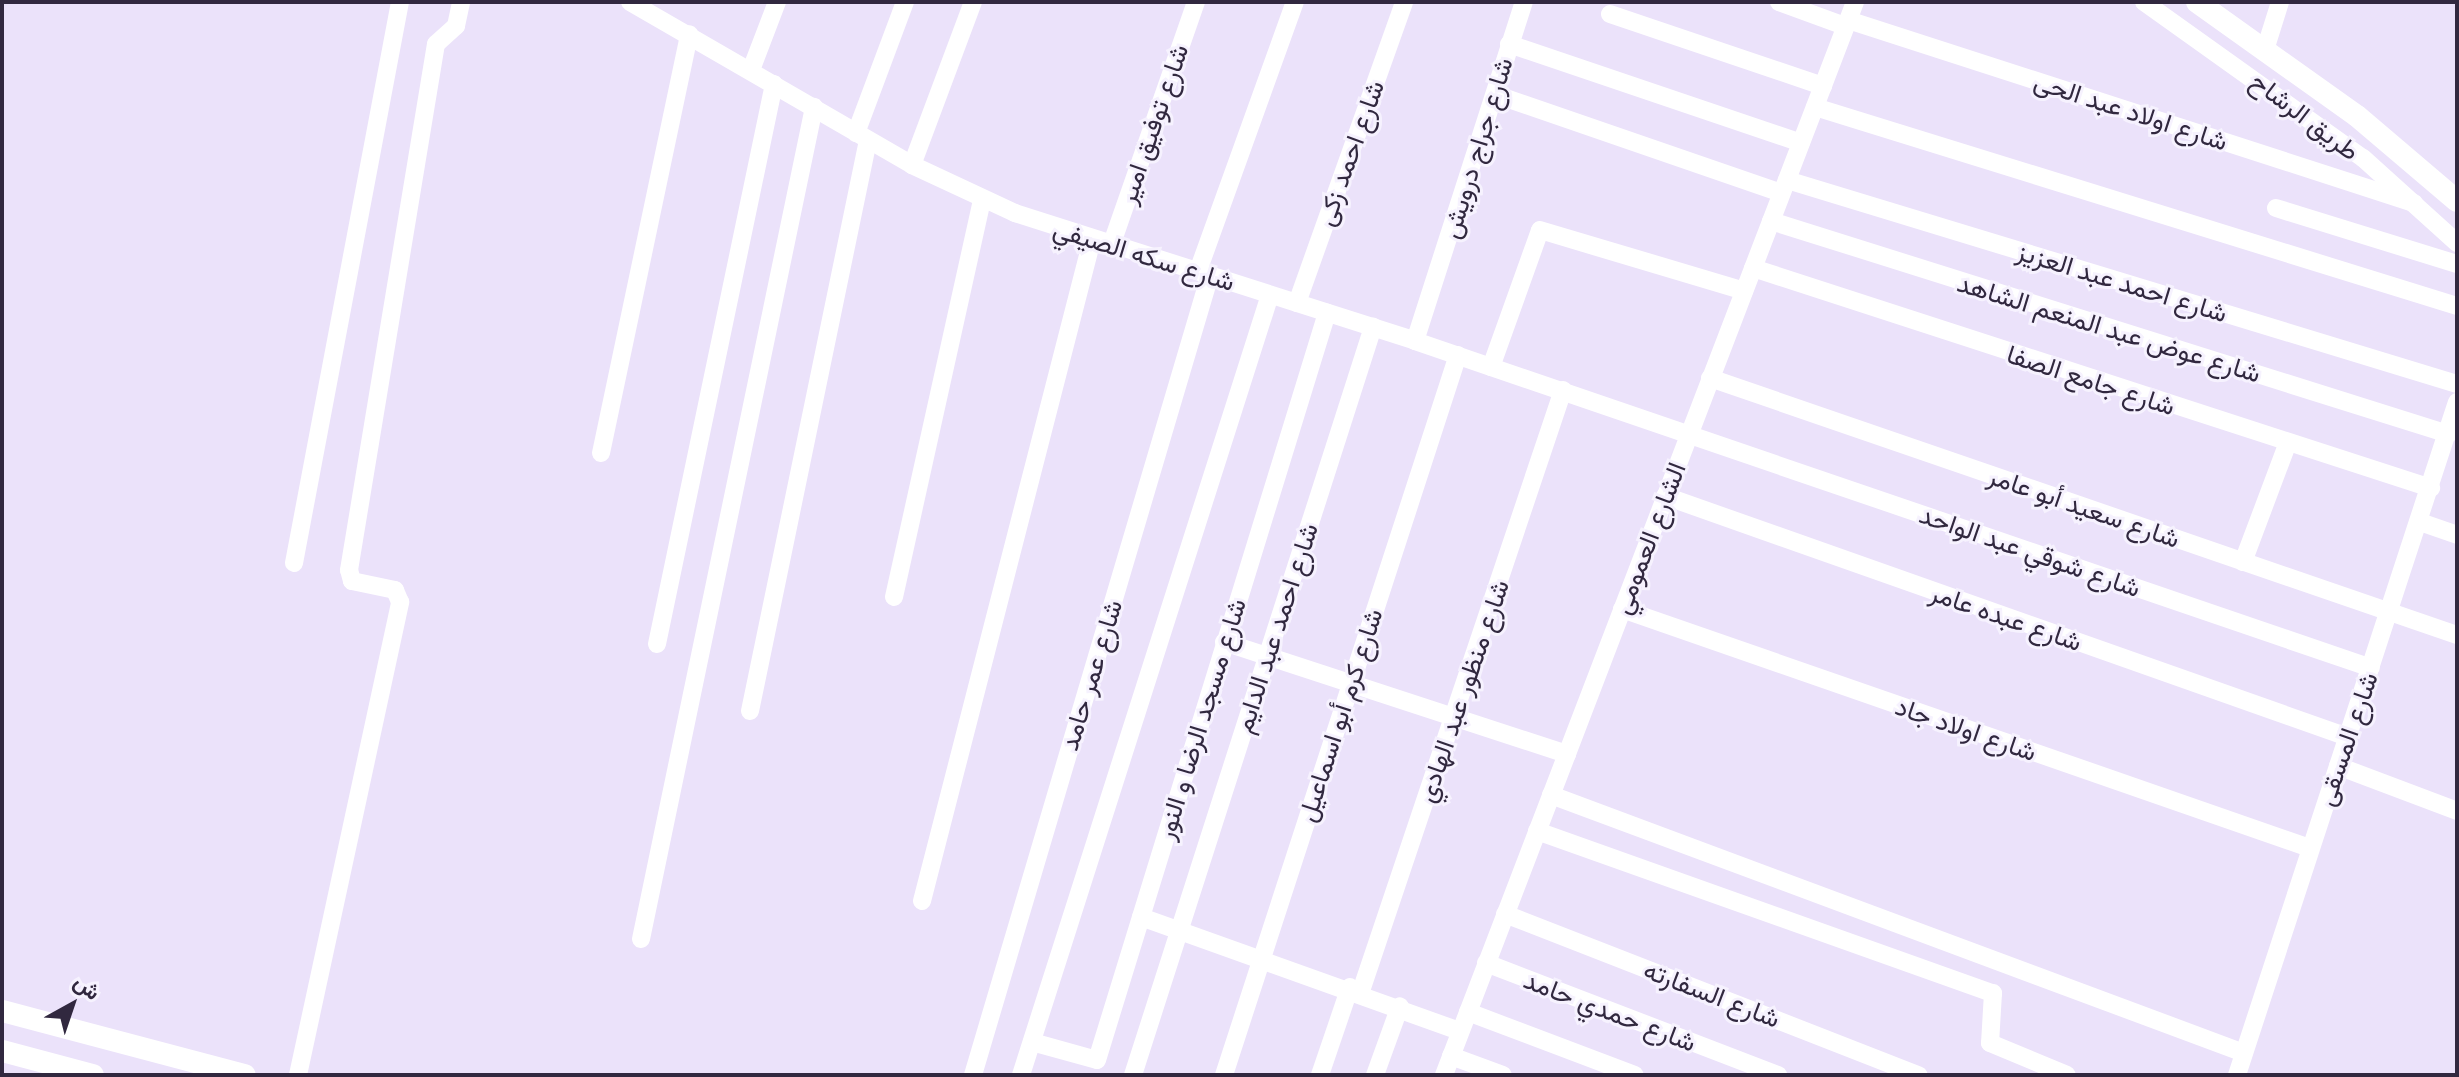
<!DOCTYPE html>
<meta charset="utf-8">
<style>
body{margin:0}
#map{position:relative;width:2459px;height:1077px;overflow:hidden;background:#ebe2fa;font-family:Lato,Vazirmatn,sans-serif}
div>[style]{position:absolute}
.minor>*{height:18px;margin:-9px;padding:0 9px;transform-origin:9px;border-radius:9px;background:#fff}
.tertiary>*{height:22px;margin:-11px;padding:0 11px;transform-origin:11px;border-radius:11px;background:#fff}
span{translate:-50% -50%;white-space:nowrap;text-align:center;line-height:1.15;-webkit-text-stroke:6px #f6f2fe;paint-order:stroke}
.street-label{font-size:26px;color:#31283f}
.frame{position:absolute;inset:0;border:4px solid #31283f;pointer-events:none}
.north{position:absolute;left:32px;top:965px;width:80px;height:80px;-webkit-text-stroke:6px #f6f2fe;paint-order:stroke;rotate:40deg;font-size:22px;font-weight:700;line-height:32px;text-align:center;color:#31283f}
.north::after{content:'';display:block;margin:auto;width:28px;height:36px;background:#31283f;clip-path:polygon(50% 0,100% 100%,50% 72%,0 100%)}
</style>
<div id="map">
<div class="minor">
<div style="left:630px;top:2px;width:326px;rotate:30deg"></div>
<div style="left:912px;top:165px;width:114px;rotate:25deg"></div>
<div style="left:1015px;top:213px;width:420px;rotate:17.7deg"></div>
<div style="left:1415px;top:341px;width:1010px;rotate:18.88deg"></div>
<div style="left:1779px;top:2px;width:70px;rotate:20deg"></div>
<div style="left:2144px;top:2px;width:269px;rotate:35.5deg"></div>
<div style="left:2363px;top:158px;width:127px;rotate:42.1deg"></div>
<div style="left:1610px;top:14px;width:225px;rotate:18.7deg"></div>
<div style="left:1848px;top:20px;width:595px;rotate:17.92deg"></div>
<div style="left:1509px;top:44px;width:308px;rotate:18.7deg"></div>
<div style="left:2265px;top:50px;width:50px;rotate:-72.6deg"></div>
<div style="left:751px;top:70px;width:73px;rotate:-69.1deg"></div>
<div style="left:1497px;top:95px;width:300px;rotate:19deg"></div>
<div style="left:1815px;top:107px;width:672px;rotate:17.22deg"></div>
<div style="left:856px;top:133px;width:140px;rotate:-69.5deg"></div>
<div style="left:912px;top:165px;width:174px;rotate:-69.5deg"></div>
<div style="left:1787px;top:180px;width:700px;rotate:16.93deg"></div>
<div style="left:2276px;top:208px;width:189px;rotate:17.2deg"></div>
<div style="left:1771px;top:221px;width:710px;rotate:17.46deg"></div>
<div style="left:1111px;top:246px;width:258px;rotate:-70.8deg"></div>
<div style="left:1753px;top:268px;width:713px;rotate:17.98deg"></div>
<div style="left:1198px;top:271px;width:286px;rotate:-70.2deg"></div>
<div style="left:1297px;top:303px;width:319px;rotate:-70.4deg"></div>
<div style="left:1415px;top:341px;width:356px;rotate:-72.2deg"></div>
<div style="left:1491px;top:367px;width:145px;rotate:-70.3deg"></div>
<div style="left:1540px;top:230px;width:213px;rotate:16.6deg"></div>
<div style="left:1710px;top:378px;width:790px;rotate:18.99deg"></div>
<div style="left:601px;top:453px;width:428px;rotate:-78.1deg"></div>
<div style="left:1665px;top:496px;width:724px;rotate:19.44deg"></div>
<div style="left:2420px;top:522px;width:39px;rotate:19deg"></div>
<div style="left:2243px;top:562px;width:125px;rotate:-69.4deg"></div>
<div style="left:294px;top:563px;width:571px;rotate:-79.3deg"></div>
<div style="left:894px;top:597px;width:408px;rotate:-77.5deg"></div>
<div style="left:1622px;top:609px;width:728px;rotate:19.16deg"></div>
<div style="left:1224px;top:642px;width:361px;rotate:18.1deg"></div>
<div style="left:657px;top:644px;width:572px;rotate:-78.2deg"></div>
<div style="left:750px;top:711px;width:583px;rotate:-78.32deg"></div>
<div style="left:2338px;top:766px;width:127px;rotate:20.7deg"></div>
<div style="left:1551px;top:795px;width:739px;rotate:20.42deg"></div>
<div style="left:1537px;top:831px;width:484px;rotate:19.6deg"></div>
<div style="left:1993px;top:993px;width:50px;rotate:93.4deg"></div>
<div style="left:1990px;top:1043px;width:83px;rotate:22.6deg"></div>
<div style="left:922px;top:901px;width:683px;rotate:-75.58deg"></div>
<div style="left:1505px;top:914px;width:444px;rotate:21.3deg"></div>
<div style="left:1141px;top:917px;width:339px;rotate:19.7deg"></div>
<div style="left:641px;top:939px;width:850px;rotate:-78.25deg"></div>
<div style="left:1486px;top:963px;width:313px;rotate:21deg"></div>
<div style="left:1361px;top:991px;width:634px;rotate:-71.42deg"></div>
<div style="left:1468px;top:1012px;width:178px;rotate:20.7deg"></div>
<div style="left:1032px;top:1042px;width:67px;rotate:15.5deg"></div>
<div style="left:1097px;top:1060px;width:782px;rotate:-72.89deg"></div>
<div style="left:1451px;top:1056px;width:55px;rotate:20.1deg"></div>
<div style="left:298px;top:1075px;width:484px;rotate:-77.8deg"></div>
<div style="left:400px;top:602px;width:13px;rotate:-113deg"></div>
<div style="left:395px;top:590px;width:44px;rotate:-168.2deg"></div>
<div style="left:352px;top:581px;width:11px;rotate:-105deg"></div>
<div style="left:349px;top:570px;width:533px;rotate:-80.61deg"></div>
<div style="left:436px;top:44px;width:27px;rotate:-42deg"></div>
<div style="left:456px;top:26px;width:25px;rotate:-78deg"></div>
<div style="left:973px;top:1075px;width:834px;rotate:-73.5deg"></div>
<div style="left:1021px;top:1075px;width:819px;rotate:-72.3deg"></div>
<div style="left:1133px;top:1075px;width:786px;rotate:-72.21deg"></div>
<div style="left:1224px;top:1075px;width:757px;rotate:-72deg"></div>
<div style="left:1320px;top:1075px;width:93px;rotate:-71.2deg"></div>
<div style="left:1375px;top:1075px;width:73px;rotate:-70.1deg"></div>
<div style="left:1444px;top:1075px;width:1149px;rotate:-69.04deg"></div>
<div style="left:2237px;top:1075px;width:708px;rotate:-71.9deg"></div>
</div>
<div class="tertiary">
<div style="left:2197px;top:2px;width:196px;rotate:35.5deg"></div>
<div style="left:2357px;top:116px;width:131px;rotate:40.4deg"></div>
<div style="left:2px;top:1011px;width:251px;rotate:14.8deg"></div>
<div style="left:2px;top:1051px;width:94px;rotate:14.8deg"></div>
</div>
<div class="street-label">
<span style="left:2131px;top:111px;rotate:18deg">شارع اولاد عبد الحى</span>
<span style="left:2305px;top:116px;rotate:37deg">طريق الرشاح</span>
<span style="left:1153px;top:124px;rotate:-71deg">شارع توفيق امير</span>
<span style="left:1477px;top:148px;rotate:-73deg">شارع جراج درويش</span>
<span style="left:1350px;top:153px;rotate:-70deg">شارع احمد زكى</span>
<span style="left:1144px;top:255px;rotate:17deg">شارع سكه الصيفي</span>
<span style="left:2122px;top:282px;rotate:17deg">شارع احمد عبد العزيز</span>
<span style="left:2109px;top:328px;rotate:17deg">شارع عوض عبد المنعم الشاهد</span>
<span style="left:2091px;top:380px;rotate:18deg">شارع جامع الصفا</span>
<span style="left:2084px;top:507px;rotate:19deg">شارع سعيد أبو عامر</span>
<span style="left:1649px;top:538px;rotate:-69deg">الشارع العمومي</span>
<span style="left:2030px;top:551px;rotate:19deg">شارع شوقي عبد الواحد</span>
<span style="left:2006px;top:617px;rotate:19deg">شارع عبده عامر</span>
<span style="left:1276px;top:628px;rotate:-72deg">شارع احمد عبد الدايم</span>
<span style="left:1091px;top:675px;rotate:-73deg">شارع عمر حامد</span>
<span style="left:1463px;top:691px;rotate:-71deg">شارع منظور عبد الهادي</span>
<span style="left:1340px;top:715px;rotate:-72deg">شارع كرم أبو اسماعيل</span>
<span style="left:1201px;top:719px;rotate:-73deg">شارع مسجد الرضا و النور</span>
<span style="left:1966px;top:729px;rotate:19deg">شارع اولاد جاد</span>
<span style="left:2347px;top:739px;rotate:-71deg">شارع المسقى</span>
<span style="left:1712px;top:994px;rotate:21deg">شارع السفارته</span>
<span style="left:1610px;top:1011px;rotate:21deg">شارع حمدي حامد</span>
</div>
<div class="frame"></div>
<div class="north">ش</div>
</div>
